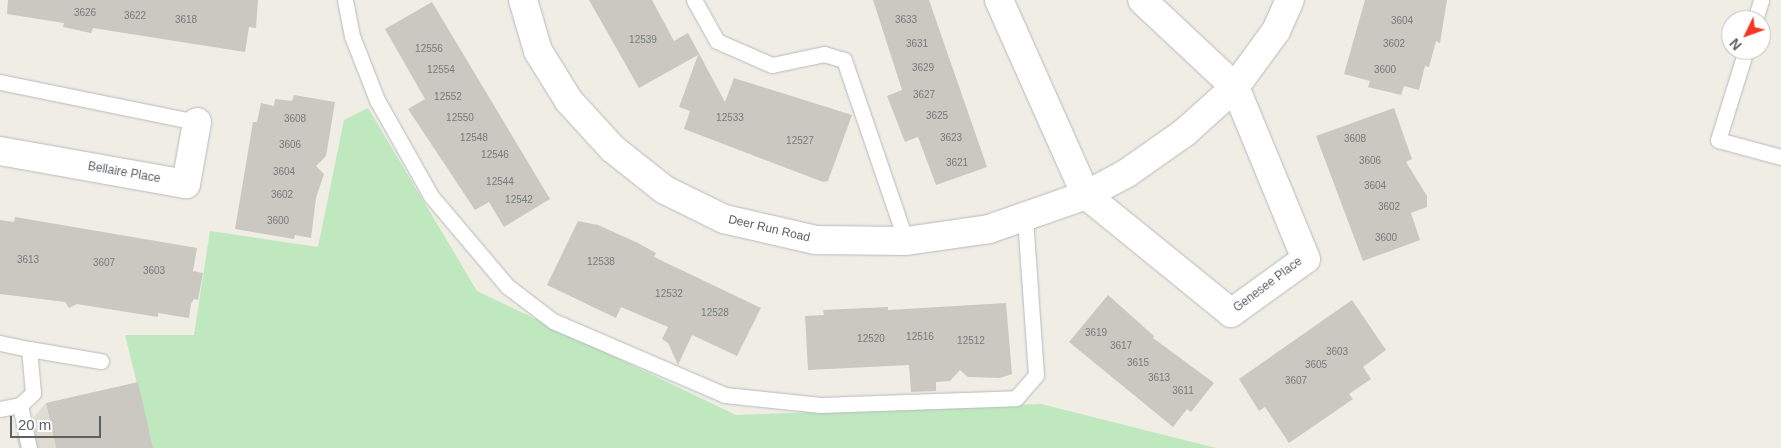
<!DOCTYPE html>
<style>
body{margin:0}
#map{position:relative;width:1781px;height:448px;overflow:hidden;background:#efede4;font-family:Arial,sans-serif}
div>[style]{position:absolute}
.education>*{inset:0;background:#dfdcd2}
.green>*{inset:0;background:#bfe8bf}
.building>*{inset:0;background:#cac8c1}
.roads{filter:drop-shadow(0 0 1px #b6babf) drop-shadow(0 0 1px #b6babf)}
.lane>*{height:15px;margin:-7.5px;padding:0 7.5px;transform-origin:7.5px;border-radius:7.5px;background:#fff}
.street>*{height:28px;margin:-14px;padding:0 14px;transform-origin:14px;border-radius:14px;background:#fff}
span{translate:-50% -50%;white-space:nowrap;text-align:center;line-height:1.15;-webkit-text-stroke:5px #fff;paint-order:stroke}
.number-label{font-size:10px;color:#787a7c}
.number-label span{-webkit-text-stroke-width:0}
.street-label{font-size:12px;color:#5c6065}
.north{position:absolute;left:1721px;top:10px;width:50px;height:50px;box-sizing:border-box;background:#fff;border:1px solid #bebfc1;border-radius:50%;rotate:228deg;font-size:14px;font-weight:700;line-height:20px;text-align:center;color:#5c6065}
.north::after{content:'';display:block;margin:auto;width:18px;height:22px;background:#f33826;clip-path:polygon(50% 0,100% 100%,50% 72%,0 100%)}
.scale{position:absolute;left:10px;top:416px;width:91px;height:22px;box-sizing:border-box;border:2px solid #5c6065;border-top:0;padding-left:6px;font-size:15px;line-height:18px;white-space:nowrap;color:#5c6065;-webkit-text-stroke:4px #fff;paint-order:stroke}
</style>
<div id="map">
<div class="education">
<div style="clip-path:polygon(46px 403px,56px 448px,19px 448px,16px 437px)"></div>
</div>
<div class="green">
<div style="clip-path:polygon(368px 108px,477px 291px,736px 415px,1041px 404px,1216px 448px,153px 448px,125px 335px,194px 335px,210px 231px,318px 247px,344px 120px)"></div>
</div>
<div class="building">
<div style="clip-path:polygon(8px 0,258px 0,256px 28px,249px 27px,245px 52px,93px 28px,91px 33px,63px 27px,64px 23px,7px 14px)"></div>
<div style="clip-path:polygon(589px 0,652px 0,674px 41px,688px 33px,725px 102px,734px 78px,852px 115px,828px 181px,823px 182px,684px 129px,690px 111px,679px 107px,698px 55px,639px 88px)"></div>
<div style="clip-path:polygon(873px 0,929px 0,987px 167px,936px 185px,918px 137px,905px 142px,887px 96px,902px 90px)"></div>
<div style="clip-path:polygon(1365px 0,1447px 0,1440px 43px,1436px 41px,1429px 67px,1425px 66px,1419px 90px,1404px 86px,1401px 95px,1368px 87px,1370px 81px,1344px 74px)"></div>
<div style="clip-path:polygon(432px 2px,550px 199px,504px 227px,489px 202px,475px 210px,408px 109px,425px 99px,385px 29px)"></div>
<div style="clip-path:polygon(294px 95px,335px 102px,326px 156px,316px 166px,324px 174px,316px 198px,311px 238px,295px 235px,294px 239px,235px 229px,253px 122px,257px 122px,261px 103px,274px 106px,275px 99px,292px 101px)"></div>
<div style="clip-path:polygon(1394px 108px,1412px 159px,1406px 162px,1427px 196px,1427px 207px,1411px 213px,1420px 240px,1363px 261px,1316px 136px)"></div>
<div style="clip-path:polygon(15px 217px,197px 248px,193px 271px,203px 273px,198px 300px,194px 299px,191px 304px,189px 318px,158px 313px,158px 317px,77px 304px,69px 308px,65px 302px,0 294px,0 220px,14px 222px)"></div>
<div style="clip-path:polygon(578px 221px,598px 225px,638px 243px,656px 253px,654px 257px,761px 308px,737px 356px,692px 335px,678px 365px,668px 343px,662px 339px,668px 327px,621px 307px,616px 318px,547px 285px)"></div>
<div style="clip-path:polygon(1108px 295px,1154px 336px,1153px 338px,1214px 383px,1191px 412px,1187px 409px,1173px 427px,1069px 342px)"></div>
<div style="clip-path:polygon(1352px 300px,1386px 350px,1363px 367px,1371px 379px,1349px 394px,1353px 399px,1289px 443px,1265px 407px,1259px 411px,1239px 379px)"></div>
<div style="clip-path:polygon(1006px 303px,1012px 374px,1000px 378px,968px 377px,960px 370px,950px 381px,936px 382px,936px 391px,911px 392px,909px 365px,808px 370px,805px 316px,824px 315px,823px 310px,888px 307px,888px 310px)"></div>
<div style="clip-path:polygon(138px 382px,153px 448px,56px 448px,46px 403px)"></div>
</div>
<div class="roads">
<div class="lane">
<div style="left:345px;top:0;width:37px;rotate:79deg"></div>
<div style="left:352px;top:36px;width:69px;rotate:68.7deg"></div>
<div style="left:377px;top:100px;width:110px;rotate:60.6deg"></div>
<div style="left:431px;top:196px;width:118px;rotate:49.8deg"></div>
<div style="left:507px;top:286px;width:58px;rotate:37.3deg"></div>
<div style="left:553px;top:321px;width:187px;rotate:23.3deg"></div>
<div style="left:725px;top:395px;width:96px;rotate:6deg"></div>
<div style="left:820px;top:405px;width:196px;rotate:-2deg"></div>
<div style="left:1016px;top:398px;width:30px;rotate:-49deg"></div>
<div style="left:1036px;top:375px;width:159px;rotate:-94deg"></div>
<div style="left:694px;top:0;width:47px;rotate:60.7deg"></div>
<div style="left:717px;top:41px;width:60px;rotate:23.6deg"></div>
<div style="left:772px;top:65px;width:53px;rotate:-11.9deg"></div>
<div style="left:824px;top:54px;width:21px;rotate:17deg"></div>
<div style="left:844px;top:60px;width:191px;rotate:71.1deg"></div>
<div style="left:1755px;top:20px;width:21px;rotate:-73deg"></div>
<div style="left:1746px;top:50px;width:94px;rotate:107.3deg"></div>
<div style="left:1718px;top:140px;width:65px;rotate:15.1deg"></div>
<div style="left:0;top:82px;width:201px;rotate:11.5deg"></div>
<div style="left:0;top:343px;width:30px;rotate:12deg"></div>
<div style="left:29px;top:349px;width:44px;rotate:84.8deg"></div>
<div style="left:33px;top:393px;width:18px;rotate:137deg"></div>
<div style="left:20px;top:405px;width:20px;rotate:169deg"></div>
<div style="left:29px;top:349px;width:73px;rotate:9.5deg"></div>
<div style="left:20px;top:405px;width:44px;rotate:78.2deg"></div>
</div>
<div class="street">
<div style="left:523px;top:0;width:53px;rotate:73.6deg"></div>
<div style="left:538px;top:51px;width:59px;rotate:58.2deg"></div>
<div style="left:569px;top:101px;width:65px;rotate:47.5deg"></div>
<div style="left:613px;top:149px;width:66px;rotate:38.3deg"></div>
<div style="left:665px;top:190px;width:66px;rotate:26.2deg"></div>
<div style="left:724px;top:219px;width:94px;rotate:12.9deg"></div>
<div style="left:816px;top:240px;width:90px;rotate:0.6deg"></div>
<div style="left:906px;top:241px;width:84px;rotate:-8.2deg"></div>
<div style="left:989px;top:229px;width:103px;rotate:-19.3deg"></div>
<div style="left:1086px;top:195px;width:47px;rotate:-28.2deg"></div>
<div style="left:1127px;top:173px;width:70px;rotate:-35.1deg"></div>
<div style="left:1184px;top:133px;width:69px;rotate:-42deg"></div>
<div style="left:1235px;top:87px;width:69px;rotate:-53.8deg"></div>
<div style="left:1276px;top:31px;width:34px;rotate:-66deg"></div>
<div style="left:999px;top:0;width:214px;rotate:66deg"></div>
<div style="left:1086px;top:195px;width:187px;rotate:39.1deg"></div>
<div style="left:1231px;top:313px;width:92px;rotate:-35.8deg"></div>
<div style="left:1306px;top:259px;width:186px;rotate:-112.4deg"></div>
<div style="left:1235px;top:87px;width:127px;rotate:-136.9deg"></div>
<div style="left:0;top:151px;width:189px;rotate:10.1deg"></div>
<div style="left:186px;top:184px;width:63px;rotate:-79.9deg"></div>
</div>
</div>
<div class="number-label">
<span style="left:85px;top:13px">3626</span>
<span style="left:135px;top:16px">3622</span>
<span style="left:186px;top:20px">3618</span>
<span style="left:906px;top:20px">3633</span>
<span style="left:1402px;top:21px">3604</span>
<span style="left:643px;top:40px">12539</span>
<span style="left:917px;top:44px">3631</span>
<span style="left:1394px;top:44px">3602</span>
<span style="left:429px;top:49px">12556</span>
<span style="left:923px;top:68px">3629</span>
<span style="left:441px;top:70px">12554</span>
<span style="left:1385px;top:70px">3600</span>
<span style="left:924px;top:95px">3627</span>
<span style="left:448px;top:97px">12552</span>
<span style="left:937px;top:116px">3625</span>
<span style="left:460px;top:118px">12550</span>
<span style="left:730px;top:118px">12533</span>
<span style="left:295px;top:119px">3608</span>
<span style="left:474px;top:138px">12548</span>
<span style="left:951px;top:138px">3623</span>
<span style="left:1355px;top:139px">3608</span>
<span style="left:800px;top:141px">12527</span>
<span style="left:290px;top:145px">3606</span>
<span style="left:495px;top:155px">12546</span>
<span style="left:1370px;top:161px">3606</span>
<span style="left:957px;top:163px">3621</span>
<span style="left:284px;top:172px">3604</span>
<span style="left:500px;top:182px">12544</span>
<span style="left:1375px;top:186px">3604</span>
<span style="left:282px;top:195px">3602</span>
<span style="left:519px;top:200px">12542</span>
<span style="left:1389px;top:207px">3602</span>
<span style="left:278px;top:221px">3600</span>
<span style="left:1386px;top:238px">3600</span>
<span style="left:28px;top:260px">3613</span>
<span style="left:601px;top:262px">12538</span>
<span style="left:104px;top:263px">3607</span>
<span style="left:154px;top:271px">3603</span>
<span style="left:669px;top:294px">12532</span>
<span style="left:715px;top:313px">12528</span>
<span style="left:1096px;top:333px">3619</span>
<span style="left:920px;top:337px">12516</span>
<span style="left:871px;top:339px">12520</span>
<span style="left:971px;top:341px">12512</span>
<span style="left:1121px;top:346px">3617</span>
<span style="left:1337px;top:352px">3603</span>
<span style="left:1138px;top:363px">3615</span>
<span style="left:1316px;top:365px">3605</span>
<span style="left:1159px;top:378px">3613</span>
<span style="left:1296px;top:381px">3607</span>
<span style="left:1183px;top:391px">3611</span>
</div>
<div class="street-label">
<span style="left:124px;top:173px;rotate:10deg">Bellaire Place</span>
<span style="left:769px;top:229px;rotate:13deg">Deer Run Road</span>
<span style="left:1268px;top:285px;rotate:-37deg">Genesee Place</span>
</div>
<div class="north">N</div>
<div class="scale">20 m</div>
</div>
